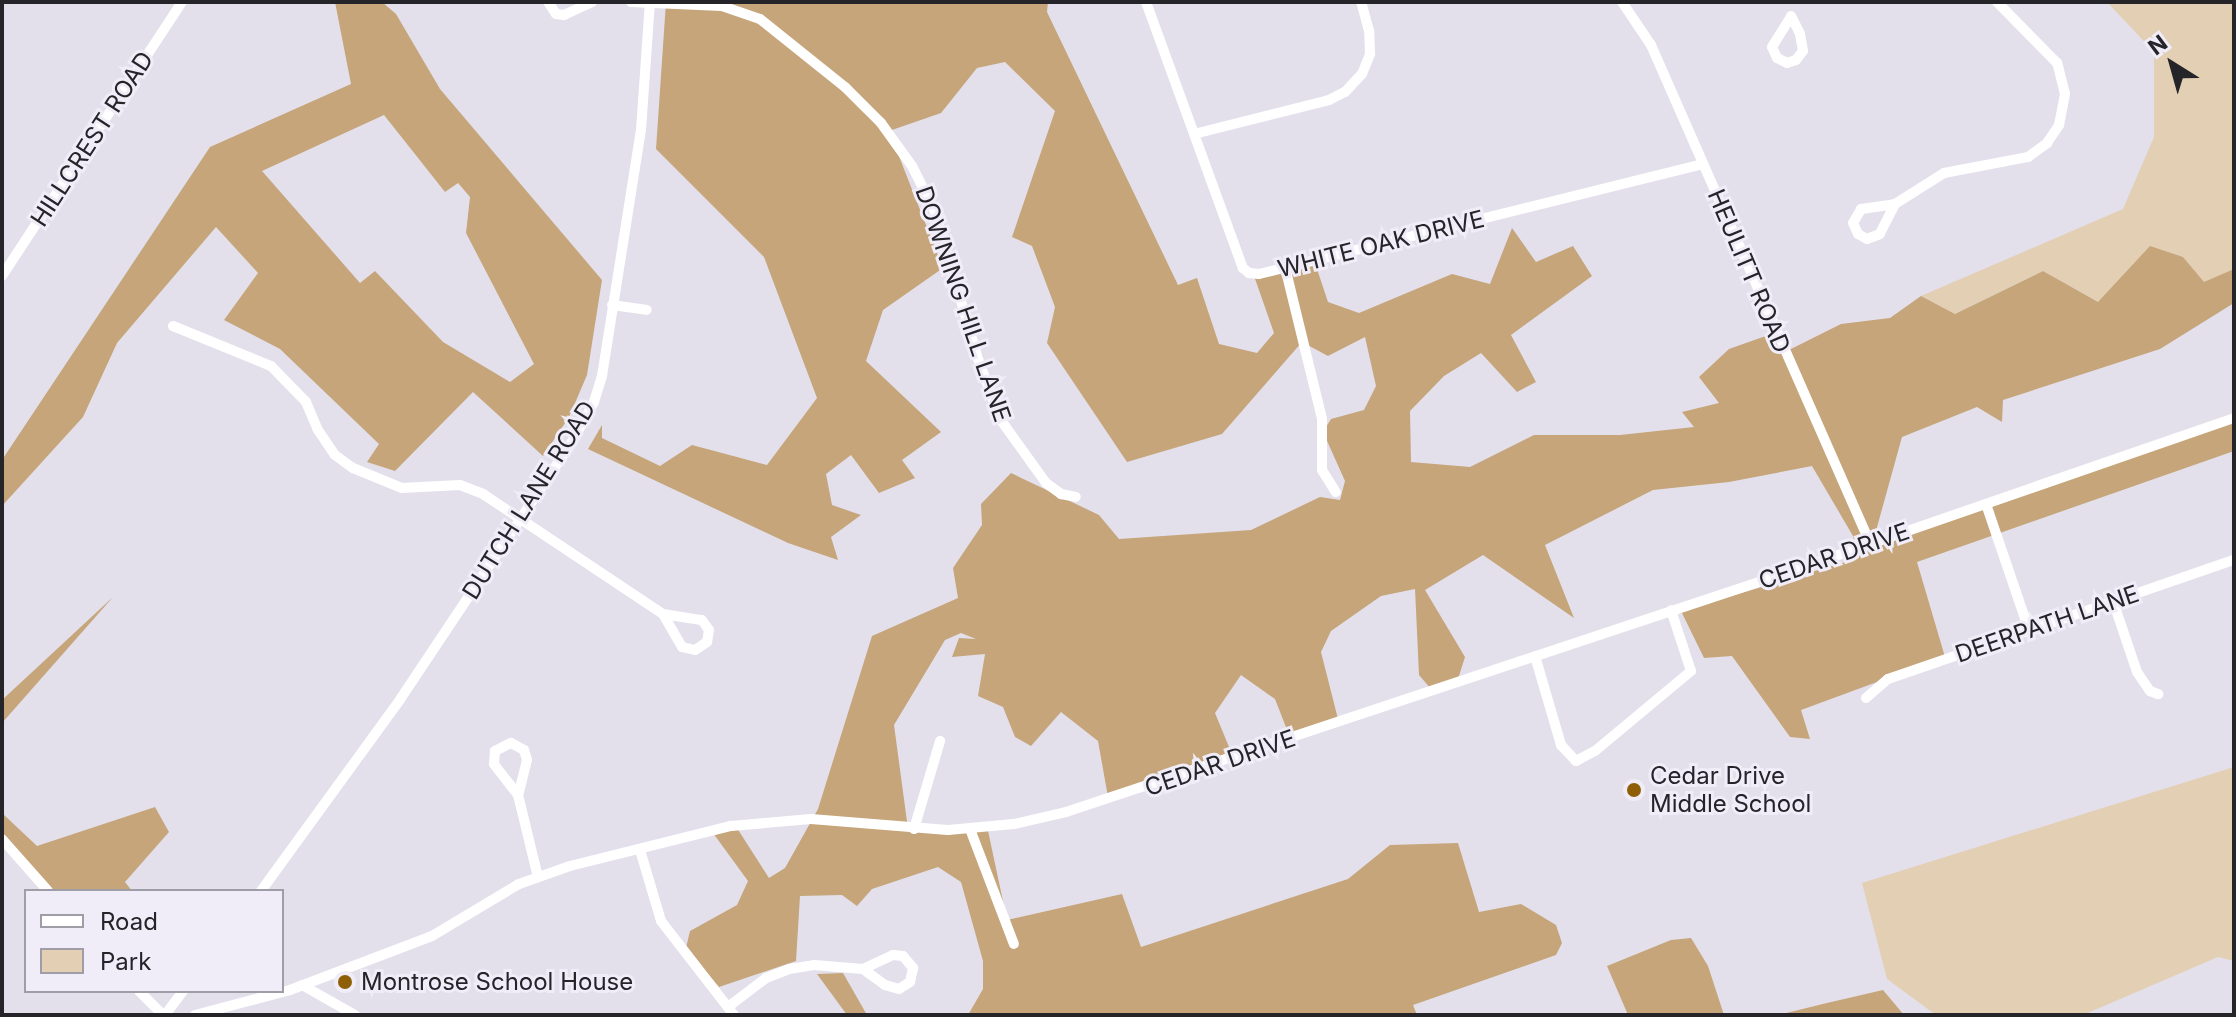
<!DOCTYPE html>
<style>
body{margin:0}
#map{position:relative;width:2236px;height:1017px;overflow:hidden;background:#e3e0ec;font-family:Inter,sans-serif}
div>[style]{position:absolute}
.green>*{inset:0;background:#e3cfb4}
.forest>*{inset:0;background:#c5a579}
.minor>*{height:10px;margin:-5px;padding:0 5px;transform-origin:5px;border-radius:5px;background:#fff}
.dots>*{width:22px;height:22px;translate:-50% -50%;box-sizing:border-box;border:4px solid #f0edf9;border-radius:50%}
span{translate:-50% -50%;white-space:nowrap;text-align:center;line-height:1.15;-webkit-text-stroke:6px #f0edf9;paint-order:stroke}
.street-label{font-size:24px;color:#252429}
.poi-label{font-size:24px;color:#252429}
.left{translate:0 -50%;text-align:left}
.frame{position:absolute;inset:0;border:4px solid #252429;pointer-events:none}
.legend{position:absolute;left:24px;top:889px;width:260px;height:104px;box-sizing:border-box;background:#f0edf9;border:2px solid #9f9da6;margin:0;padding:10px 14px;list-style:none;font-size:24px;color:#252429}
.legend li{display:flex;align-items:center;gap:16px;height:40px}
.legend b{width:40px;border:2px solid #9f9da6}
.north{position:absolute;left:2132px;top:24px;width:80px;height:80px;-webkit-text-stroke:6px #f0edf9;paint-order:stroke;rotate:323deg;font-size:22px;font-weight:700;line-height:32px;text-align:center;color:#252429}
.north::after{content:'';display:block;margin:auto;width:28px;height:36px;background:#252429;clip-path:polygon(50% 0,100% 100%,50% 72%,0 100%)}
</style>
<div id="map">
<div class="green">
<div style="clip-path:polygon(2107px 2px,2234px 2px,2234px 269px,2204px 283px,2183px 257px,2098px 302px,2043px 271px,1955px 314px,1921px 296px,2123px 209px,2154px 137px,2154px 52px)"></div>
<div style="clip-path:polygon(2234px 767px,2234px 961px,2218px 957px,2083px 1015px,1936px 1015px,1887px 979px,1862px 883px)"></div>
</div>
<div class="forest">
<div style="clip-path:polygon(evenodd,335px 2px,382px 2px,396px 14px,440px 89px,602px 280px,587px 375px,569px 417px,543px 456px,473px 392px,395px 471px,367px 462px,379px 444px,280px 349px,224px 320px,258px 273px,216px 227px,117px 343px,83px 417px,2px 506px,2px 460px,210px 147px,351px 84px,335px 2px,384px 115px,445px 192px,458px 183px,470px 197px,466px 233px,534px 364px,510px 382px,443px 342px,375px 271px,360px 283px,262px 171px,384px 115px)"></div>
<div style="clip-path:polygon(666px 2px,1048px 2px,1047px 12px,1178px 285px,1197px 278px,1219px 344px,1257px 353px,1274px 333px,1253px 273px,1314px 260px,1328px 302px,1359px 313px,1452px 274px,1490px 284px,1512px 228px,1536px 262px,1573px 246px,1592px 276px,1511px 335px,1536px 382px,1517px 392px,1481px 353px,1444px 376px,1410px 411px,1411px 462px,1470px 467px,1534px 435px,1620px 435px,1694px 427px,1682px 412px,1719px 403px,1699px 377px,1729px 349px,1777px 332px,1785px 352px,1841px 324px,1890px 318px,1921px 296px,1955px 314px,2043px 271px,2098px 302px,2150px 246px,2183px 257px,2204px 282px,2234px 269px,2234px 303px,2160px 349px,2003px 400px,2002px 422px,1977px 407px,1902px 437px,1874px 538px,2234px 413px,2234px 451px,1917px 562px,1945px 657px,1801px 710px,1810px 739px,1790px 737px,1732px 656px,1704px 658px,1681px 611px,1859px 558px,1853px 536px,1812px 466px,1729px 482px,1653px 490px,1545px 545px,1574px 618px,1483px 555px,1425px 590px,1465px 657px,1458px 679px,1431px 689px,1419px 675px,1415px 589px,1381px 596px,1331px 631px,1321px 652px,1339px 723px,1291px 740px,1275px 699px,1241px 675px,1215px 713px,1234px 759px,1108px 797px,1098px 741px,1061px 712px,1031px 746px,1015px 737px,1003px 707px,978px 696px,985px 654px,952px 657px,959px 638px,976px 639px,961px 633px,945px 640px,894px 725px,908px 829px,987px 826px,1007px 920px,1122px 894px,1141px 947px,1348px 879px,1390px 845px,1458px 843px,1479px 912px,1521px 904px,1556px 925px,1562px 943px,1556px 955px,1413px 1005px,1417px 1015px,968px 1015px,983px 989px,983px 961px,961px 882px,938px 867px,872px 889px,857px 906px,842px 895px,800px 896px,796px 961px,719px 987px,686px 948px,690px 931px,737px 905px,748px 881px,713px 833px,737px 828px,769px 878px,785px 868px,818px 809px,872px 636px,958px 598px,953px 568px,982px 525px,981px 504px,1011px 473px,1099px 515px,1119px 539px,1251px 530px,1320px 497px,1340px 500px,1345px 481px,1323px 432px,1331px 419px,1364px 410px,1376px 386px,1365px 337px,1328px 356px,1302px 342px,1222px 434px,1127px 462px,1047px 343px,1055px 307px,1032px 246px,1012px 237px,1055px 111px,1005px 62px,977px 68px,941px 113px,889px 131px,943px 268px,883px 310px,866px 361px,941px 432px,902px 460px,915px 478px,879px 493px,851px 455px,826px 474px,832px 505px,861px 515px,831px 537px,838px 560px,788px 543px,588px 449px,602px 425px,602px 438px,660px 466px,692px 445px,767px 465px,817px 398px,764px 257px,656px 149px)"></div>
<div style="clip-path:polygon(113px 597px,2px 723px,2px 700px)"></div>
<div style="clip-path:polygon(155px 807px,169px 832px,125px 882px,132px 891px,49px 891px,2px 839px,2px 813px,37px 846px)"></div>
<div style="clip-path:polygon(1691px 938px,1708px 966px,1724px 1015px,1628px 1015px,1607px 966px,1671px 940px)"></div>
<div style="clip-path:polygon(843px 973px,867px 1015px,847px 1015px,817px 974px)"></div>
<div style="clip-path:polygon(1883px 990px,1904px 1015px,1778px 1015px,1827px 1003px)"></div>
</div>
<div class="minor">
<div style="left:548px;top:2px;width:14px;rotate:56deg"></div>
<div style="left:556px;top:14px;width:8px;rotate:7deg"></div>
<div style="left:564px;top:15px;width:31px;rotate:-25deg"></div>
<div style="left:631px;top:2px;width:91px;rotate:2.5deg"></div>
<div style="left:722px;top:6px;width:40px;rotate:18.9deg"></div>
<div style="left:760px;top:19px;width:109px;rotate:38.7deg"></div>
<div style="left:845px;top:87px;width:51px;rotate:45deg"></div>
<div style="left:881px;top:123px;width:53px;rotate:54.2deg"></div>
<div style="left:912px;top:166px;width:51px;rotate:63.4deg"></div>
<div style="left:935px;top:212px;width:150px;rotate:73.7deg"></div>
<div style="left:977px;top:356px;width:67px;rotate:69.9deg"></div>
<div style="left:1000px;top:419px;width:79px;rotate:54.3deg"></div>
<div style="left:1046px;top:483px;width:19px;rotate:36deg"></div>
<div style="left:1061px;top:494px;width:15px;rotate:11deg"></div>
<div style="left:1146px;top:2px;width:283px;rotate:70deg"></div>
<div style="left:1243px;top:268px;width:8px;rotate:40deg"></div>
<div style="left:1249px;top:273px;width:10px;rotate:6deg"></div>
<div style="left:1259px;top:274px;width:457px;rotate:-13.9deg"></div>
<div style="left:1622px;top:2px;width:52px;rotate:56deg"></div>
<div style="left:1651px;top:45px;width:544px;rotate:66.26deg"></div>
<div style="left:1791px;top:16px;width:20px;rotate:63deg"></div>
<div style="left:1800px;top:34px;width:17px;rotate:80deg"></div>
<div style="left:1803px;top:51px;width:11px;rotate:128deg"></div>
<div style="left:1796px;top:60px;width:9px;rotate:162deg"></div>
<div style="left:1787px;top:63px;width:11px;rotate:-153deg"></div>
<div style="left:1777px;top:58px;width:12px;rotate:-114deg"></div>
<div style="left:1772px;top:47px;width:36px;rotate:-58deg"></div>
<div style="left:1194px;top:134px;width:139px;rotate:-14.1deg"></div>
<div style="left:1329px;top:100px;width:18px;rotate:-27deg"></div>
<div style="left:1345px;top:92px;width:25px;rotate:-47deg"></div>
<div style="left:1362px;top:74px;width:22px;rotate:-68deg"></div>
<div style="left:1370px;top:54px;width:23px;rotate:-92deg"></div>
<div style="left:1369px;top:31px;width:30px;rotate:-105deg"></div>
<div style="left:1895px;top:204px;width:58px;rotate:-32.3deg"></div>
<div style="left:1944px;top:173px;width:86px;rotate:-10.8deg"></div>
<div style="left:2028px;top:157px;width:24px;rotate:-36deg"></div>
<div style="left:2047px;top:143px;width:22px;rotate:-56deg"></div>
<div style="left:2059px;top:125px;width:32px;rotate:-79deg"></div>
<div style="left:2065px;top:94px;width:32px;rotate:-104deg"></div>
<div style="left:2057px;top:63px;width:86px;rotate:-134.5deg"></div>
<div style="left:1895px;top:204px;width:34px;rotate:117deg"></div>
<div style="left:1880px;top:234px;width:14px;rotate:159deg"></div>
<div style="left:1867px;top:239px;width:10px;rotate:-151deg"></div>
<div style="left:1858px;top:234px;width:12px;rotate:-114deg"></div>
<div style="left:1853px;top:223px;width:16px;rotate:-60deg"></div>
<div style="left:1861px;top:209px;width:34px;rotate:-8deg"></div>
<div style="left:1285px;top:267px;width:156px;rotate:76.3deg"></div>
<div style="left:1322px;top:419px;width:51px;rotate:90deg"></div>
<div style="left:1322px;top:470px;width:26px;rotate:58deg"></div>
<div style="left:2px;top:276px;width:328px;rotate:-56.7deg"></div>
<div style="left:612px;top:305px;width:35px;rotate:8deg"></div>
<div style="left:173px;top:326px;width:106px;rotate:22.2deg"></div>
<div style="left:271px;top:366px;width:50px;rotate:45.8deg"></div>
<div style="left:306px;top:402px;width:30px;rotate:67deg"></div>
<div style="left:318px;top:430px;width:30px;rotate:56deg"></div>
<div style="left:335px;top:455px;width:22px;rotate:36deg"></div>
<div style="left:353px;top:468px;width:53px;rotate:22.2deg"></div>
<div style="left:402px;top:488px;width:58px;rotate:-3deg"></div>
<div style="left:460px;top:485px;width:25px;rotate:21deg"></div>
<div style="left:483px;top:494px;width:216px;rotate:33.7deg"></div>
<div style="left:1986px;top:504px;width:133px;rotate:71.2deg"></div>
<div style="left:2113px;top:601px;width:75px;rotate:71.3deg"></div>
<div style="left:2137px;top:672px;width:23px;rotate:56deg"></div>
<div style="left:2150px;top:691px;width:9px;rotate:21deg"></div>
<div style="left:663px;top:614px;width:39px;rotate:9deg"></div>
<div style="left:702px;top:620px;width:12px;rotate:55deg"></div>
<div style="left:709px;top:630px;width:12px;rotate:99deg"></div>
<div style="left:707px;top:642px;width:14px;rotate:146deg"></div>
<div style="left:695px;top:650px;width:13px;rotate:-167deg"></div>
<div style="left:682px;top:647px;width:38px;rotate:-120deg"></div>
<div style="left:1535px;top:656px;width:93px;rotate:73.7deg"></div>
<div style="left:1561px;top:745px;width:22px;rotate:47deg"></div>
<div style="left:1576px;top:761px;width:21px;rotate:-28deg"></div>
<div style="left:1595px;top:751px;width:125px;rotate:-39.8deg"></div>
<div style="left:1691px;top:671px;width:64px;rotate:-108.2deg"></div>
<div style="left:1866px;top:698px;width:29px;rotate:-41deg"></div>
<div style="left:1888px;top:679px;width:366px;rotate:-19deg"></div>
<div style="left:511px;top:743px;width:15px;rotate:28deg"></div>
<div style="left:524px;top:750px;width:10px;rotate:73deg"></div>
<div style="left:527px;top:760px;width:36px;rotate:104deg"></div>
<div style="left:518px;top:795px;width:39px;rotate:-128deg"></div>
<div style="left:494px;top:764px;width:13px;rotate:-86deg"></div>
<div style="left:495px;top:751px;width:18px;rotate:-27deg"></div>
<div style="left:518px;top:795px;width:84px;rotate:76.3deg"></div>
<div style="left:914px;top:829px;width:92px;rotate:-73.5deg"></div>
<div style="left:970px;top:829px;width:123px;rotate:69.1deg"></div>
<div style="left:2px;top:839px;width:69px;rotate:48.5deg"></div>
<div style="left:640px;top:850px;width:74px;rotate:73.5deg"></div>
<div style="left:661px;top:921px;width:119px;rotate:52.2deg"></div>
<div style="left:261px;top:891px;width:238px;rotate:-54deg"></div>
<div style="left:401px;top:698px;width:308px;rotate:-56.3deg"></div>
<div style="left:572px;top:442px;width:46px;rotate:-61.2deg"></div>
<div style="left:594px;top:402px;width:27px;rotate:-73deg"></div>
<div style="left:602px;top:376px;width:249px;rotate:-81deg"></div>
<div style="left:641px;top:130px;width:128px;rotate:-86deg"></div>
<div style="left:893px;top:955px;width:10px;rotate:6deg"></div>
<div style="left:903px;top:956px;width:16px;rotate:50deg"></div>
<div style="left:913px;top:968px;width:14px;rotate:102deg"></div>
<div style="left:910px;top:982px;width:13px;rotate:148deg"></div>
<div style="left:899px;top:989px;width:15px;rotate:-164deg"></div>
<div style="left:885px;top:985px;width:27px;rotate:-144deg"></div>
<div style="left:863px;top:969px;width:33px;rotate:-25deg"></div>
<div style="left:302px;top:985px;width:61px;rotate:29.5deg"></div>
<div style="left:139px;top:991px;width:34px;rotate:45deg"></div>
<div style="left:728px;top:1007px;width:48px;rotate:-37.3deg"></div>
<div style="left:766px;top:978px;width:25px;rotate:-21deg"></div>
<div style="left:789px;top:969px;width:25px;rotate:-9deg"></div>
<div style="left:814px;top:965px;width:49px;rotate:4.7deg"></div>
<div style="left:165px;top:1015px;width:30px;rotate:-53deg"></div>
<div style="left:195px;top:1015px;width:98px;rotate:-14.7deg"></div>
<div style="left:290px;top:990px;width:152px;rotate:-20.8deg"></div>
<div style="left:432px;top:936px;width:101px;rotate:-30.9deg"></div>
<div style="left:519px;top:884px;width:54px;rotate:-19.4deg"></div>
<div style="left:570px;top:866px;width:166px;rotate:-14deg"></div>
<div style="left:731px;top:826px;width:80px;rotate:-5deg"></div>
<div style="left:811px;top:819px;width:137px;rotate:4.6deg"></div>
<div style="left:948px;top:830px;width:66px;rotate:-5.2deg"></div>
<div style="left:1014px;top:824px;width:53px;rotate:-13deg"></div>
<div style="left:1066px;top:812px;width:765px;rotate:-18.36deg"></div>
<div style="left:1792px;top:571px;width:468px;rotate:-19.1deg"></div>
</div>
<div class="dots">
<div style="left:1634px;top:790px;background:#8e5f07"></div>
<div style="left:345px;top:982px;background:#8e5f07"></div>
</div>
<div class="street-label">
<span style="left:92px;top:139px;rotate:-57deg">HILLCREST ROAD</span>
<span style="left:1381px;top:244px;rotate:-14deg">WHITE OAK DRIVE</span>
<span style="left:1749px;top:271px;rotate:67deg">HEULITT ROAD</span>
<span style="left:963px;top:304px;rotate:71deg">DOWNING HILL LANE</span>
<span style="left:529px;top:500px;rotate:-58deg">DUTCH LANE ROAD</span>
<span style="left:1834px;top:556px;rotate:-19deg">CEDAR DRIVE</span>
<span style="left:2047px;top:624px;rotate:-19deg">DEERPATH LANE</span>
<span style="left:1220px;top:763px;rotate:-19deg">CEDAR DRIVE</span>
</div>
<div class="poi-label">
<span class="left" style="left:1650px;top:790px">Cedar Drive<br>Middle School</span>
<span class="left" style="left:361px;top:982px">Montrose School House</span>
</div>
<div class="frame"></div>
<ul class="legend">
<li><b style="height:10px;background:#fff"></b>Road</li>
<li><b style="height:22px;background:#e3cfb4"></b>Park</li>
</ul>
<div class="north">N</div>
</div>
